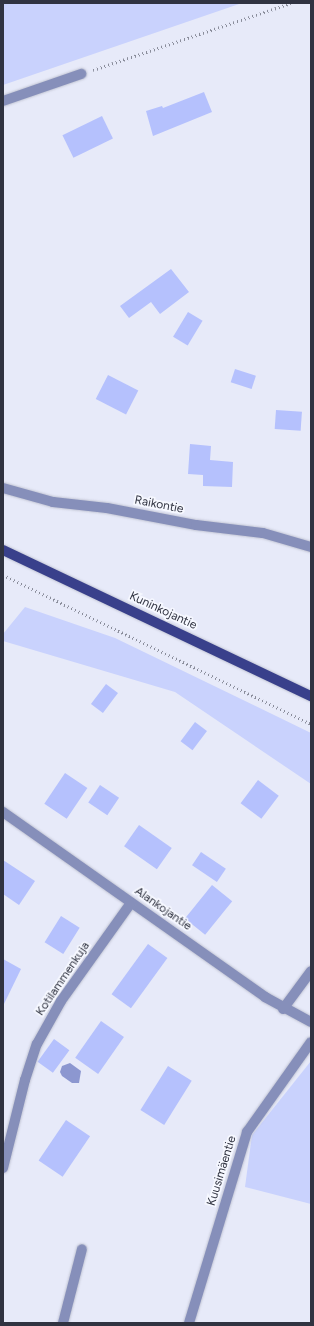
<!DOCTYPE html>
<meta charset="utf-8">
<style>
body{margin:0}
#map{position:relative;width:314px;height:1326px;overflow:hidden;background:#e7eaf9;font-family:Figtree,sans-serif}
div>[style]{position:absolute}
.green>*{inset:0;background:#c9d2fd}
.water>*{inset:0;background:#8c97d0}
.building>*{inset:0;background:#b5c1fd;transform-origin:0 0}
.path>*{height:2.5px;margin-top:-1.25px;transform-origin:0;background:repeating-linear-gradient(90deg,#8a8d9b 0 1px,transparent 0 4px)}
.roads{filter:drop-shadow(0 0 1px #c2c5d4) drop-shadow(0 0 1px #c2c5d4)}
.minor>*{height:10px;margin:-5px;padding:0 5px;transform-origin:5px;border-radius:5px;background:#868fba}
.major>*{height:10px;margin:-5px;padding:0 5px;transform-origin:5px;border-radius:5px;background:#39408b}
span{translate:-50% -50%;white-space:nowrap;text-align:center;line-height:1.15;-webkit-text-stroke:3.5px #f6f8ff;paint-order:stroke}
.street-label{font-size:12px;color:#303341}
.frame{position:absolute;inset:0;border:4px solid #303341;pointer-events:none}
</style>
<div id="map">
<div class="green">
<div style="clip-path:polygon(3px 3px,242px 3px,3px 85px)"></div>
<div style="clip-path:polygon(25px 607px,115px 638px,311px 733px,311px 784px,175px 692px,3px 641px,3px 634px)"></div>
<div style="clip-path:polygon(311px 1061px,311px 1204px,245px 1187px,252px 1135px)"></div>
</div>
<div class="water">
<div style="clip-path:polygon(70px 1063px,81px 1071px,79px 1083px,72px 1083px,62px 1076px,60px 1072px,62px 1066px)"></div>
</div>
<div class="building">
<div style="clip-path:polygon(204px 92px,212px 112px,153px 136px,146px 111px,162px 106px,163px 108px)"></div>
<div style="left:102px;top:116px;width:25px;height:44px;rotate:64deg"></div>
<div style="clip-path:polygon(171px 269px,189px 292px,160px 314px,151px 302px,129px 318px,120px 306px)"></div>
<div style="left:188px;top:312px;width:17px;height:29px;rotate:31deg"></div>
<div style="left:235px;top:369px;width:22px;height:14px;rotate:18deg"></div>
<div style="left:108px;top:375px;width:34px;height:27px;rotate:27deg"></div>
<div style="left:276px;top:410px;width:26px;height:19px;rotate:4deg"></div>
<div style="clip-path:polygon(190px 444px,211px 446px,210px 460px,233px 462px,232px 487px,203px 486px,203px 475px,188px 474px)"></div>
<div style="left:106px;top:684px;width:15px;height:25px;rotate:37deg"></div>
<div style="left:195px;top:722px;width:15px;height:24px;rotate:37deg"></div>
<div style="left:65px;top:773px;width:27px;height:37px;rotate:34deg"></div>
<div style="left:258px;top:780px;width:26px;height:29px;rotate:37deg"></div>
<div style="left:100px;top:785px;width:23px;height:21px;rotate:34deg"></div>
<div style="left:139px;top:825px;width:40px;height:26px;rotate:35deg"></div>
<div style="left:201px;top:852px;width:30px;height:16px;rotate:34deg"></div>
<div style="clip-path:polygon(3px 860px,35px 881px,19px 905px,3px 894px)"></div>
<div style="left:212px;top:885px;width:26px;height:43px;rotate:39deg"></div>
<div style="left:61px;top:916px;width:22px;height:31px;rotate:32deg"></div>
<div style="left:148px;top:944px;width:24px;height:62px;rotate:36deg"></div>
<div style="clip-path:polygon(3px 959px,21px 969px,3px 1006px)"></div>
<div style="left:101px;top:1021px;width:28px;height:45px;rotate:35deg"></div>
<div style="left:54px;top:1039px;width:19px;height:28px;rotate:36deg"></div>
<div style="left:168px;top:1066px;width:28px;height:52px;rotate:32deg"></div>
<div style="left:66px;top:1120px;width:29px;height:49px;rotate:34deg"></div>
</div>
<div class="path">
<div style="left:93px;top:70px;width:209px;rotate:-18.7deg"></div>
<div style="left:3px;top:575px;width:342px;rotate:25.8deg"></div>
</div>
<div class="roads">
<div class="minor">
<div style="left:3px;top:101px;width:83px;rotate:-19.1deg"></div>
<div style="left:3px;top:488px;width:52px;rotate:15.6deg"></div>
<div style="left:53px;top:502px;width:54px;rotate:6.3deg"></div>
<div style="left:107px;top:508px;width:91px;rotate:10.8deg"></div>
<div style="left:196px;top:525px;width:67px;rotate:6.8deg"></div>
<div style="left:263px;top:533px;width:50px;rotate:16.3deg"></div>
<div style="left:3px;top:812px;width:321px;rotate:35.2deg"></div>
<div style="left:265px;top:997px;width:52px;rotate:28.5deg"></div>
<div style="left:283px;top:1009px;width:47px;rotate:-53.6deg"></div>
<div style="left:3px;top:1168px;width:91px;rotate:-76deg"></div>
<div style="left:25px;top:1080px;width:38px;rotate:-72deg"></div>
<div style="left:37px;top:1044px;width:49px;rotate:-60.8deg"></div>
<div style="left:61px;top:1001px;width:120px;rotate:-54.5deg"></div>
<div style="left:63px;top:1323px;width:76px;rotate:-75.6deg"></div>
<div style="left:189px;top:1323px;width:200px;rotate:-73.1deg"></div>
<div style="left:247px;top:1132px;width:110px;rotate:-54.6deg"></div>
</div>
<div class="major">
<div style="left:3px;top:550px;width:341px;rotate:25.4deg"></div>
</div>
</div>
<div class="street-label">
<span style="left:159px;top:505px;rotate:11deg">Raikontie</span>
<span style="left:163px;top:611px;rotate:25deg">Kuninkojantie</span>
<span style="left:163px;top:909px;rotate:35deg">Alankojantie</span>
<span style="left:63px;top:979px;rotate:-56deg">Kotilammenkuja</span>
<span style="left:222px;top:1171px;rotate:-73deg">Kuusimäentie</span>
</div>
<div class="frame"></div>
</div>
